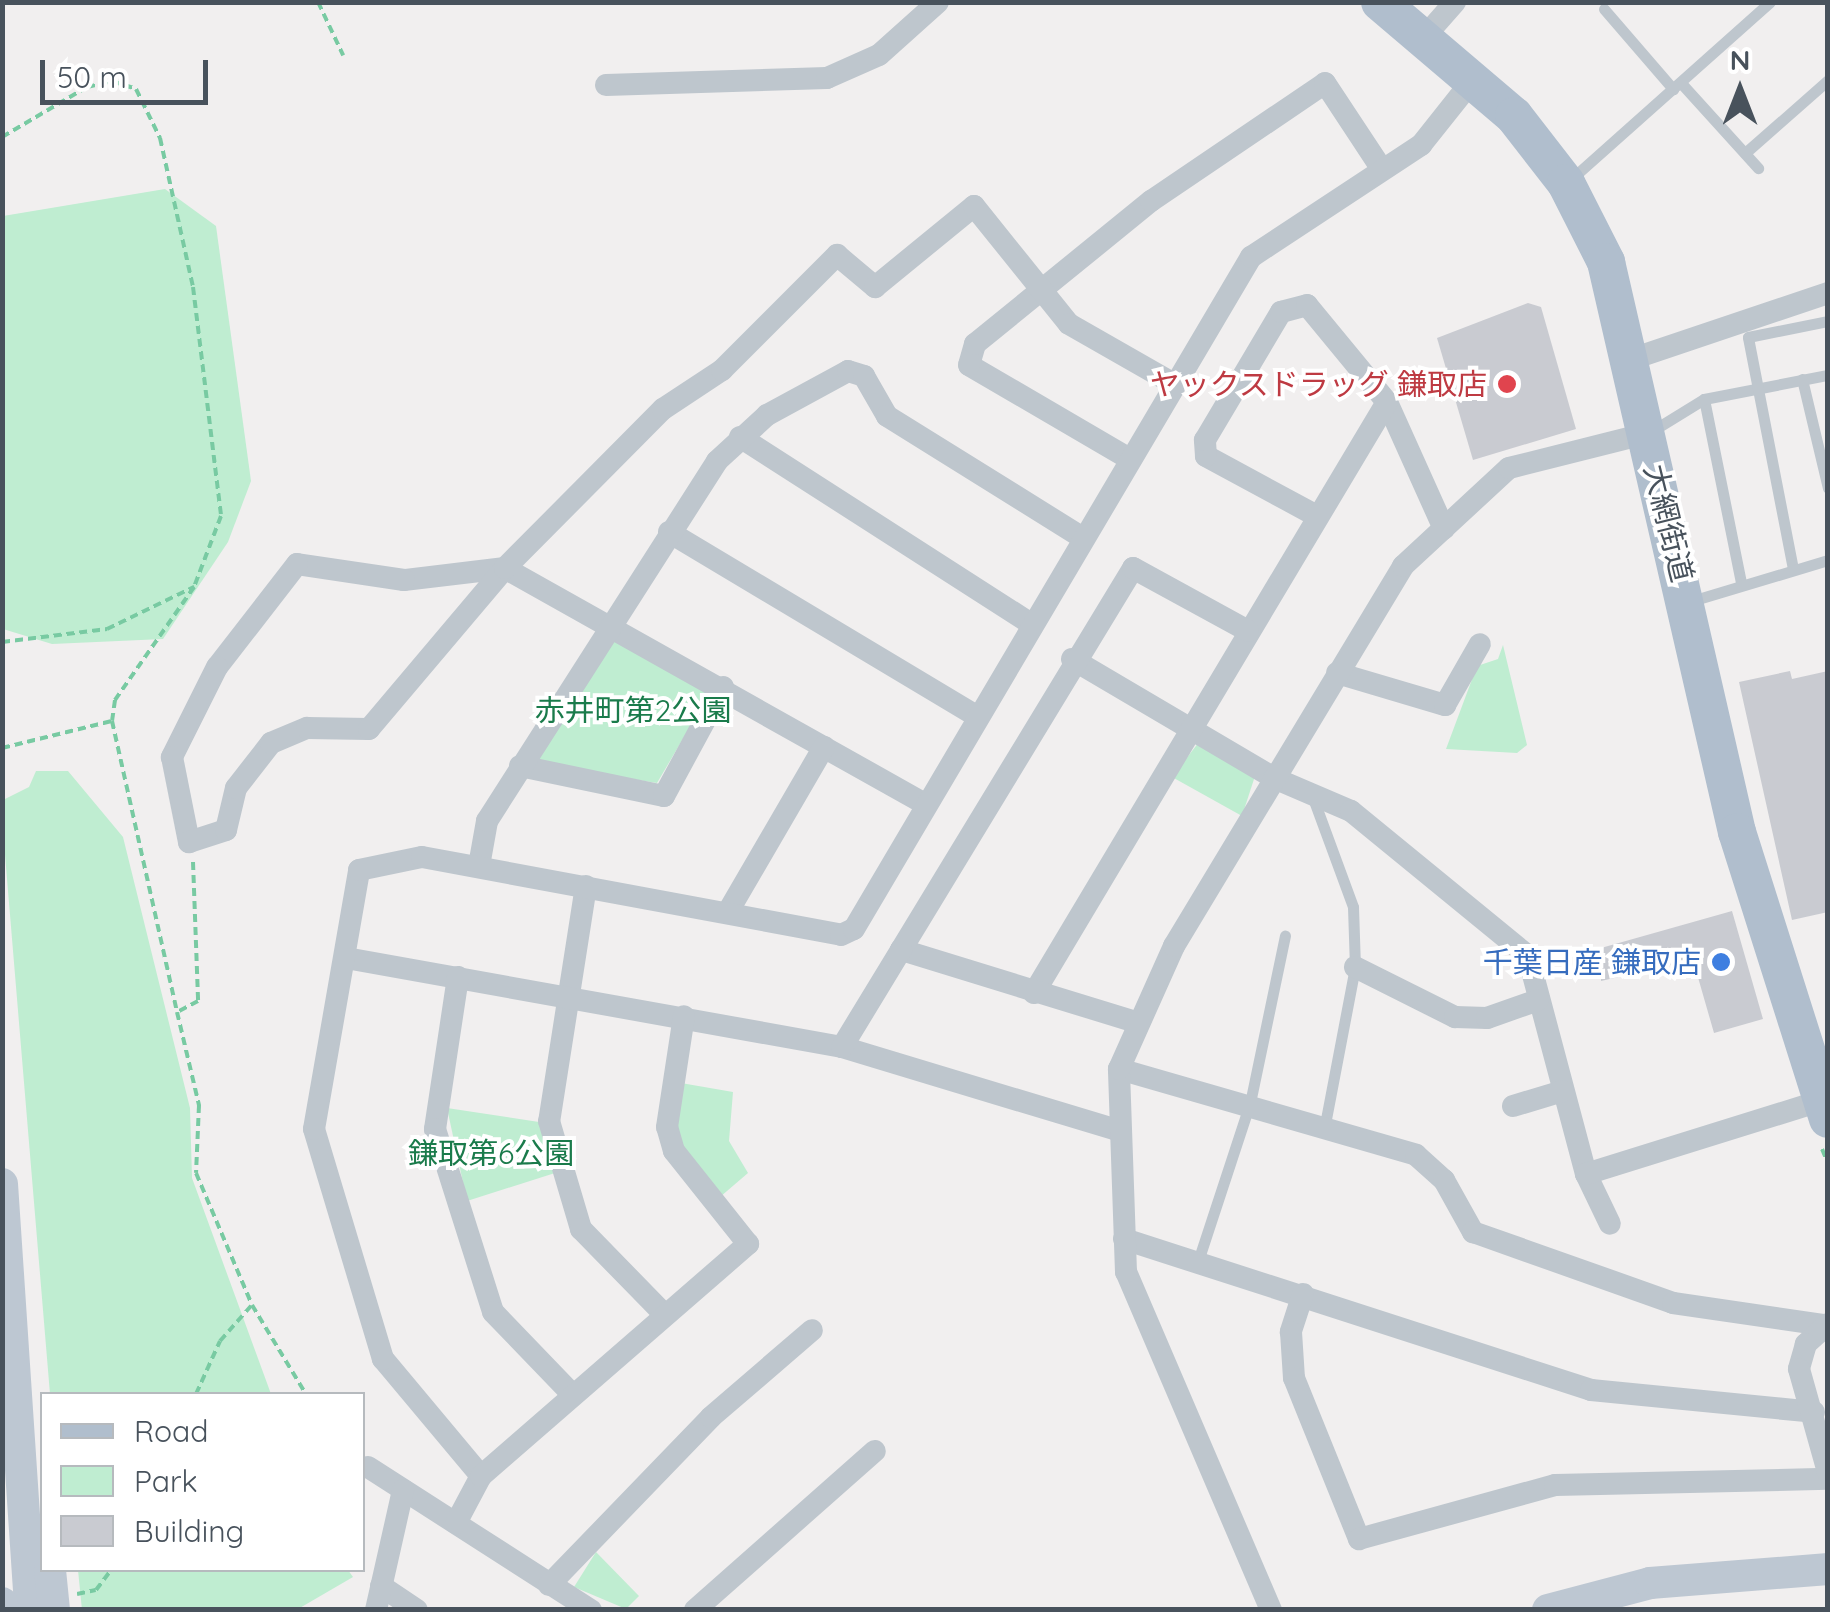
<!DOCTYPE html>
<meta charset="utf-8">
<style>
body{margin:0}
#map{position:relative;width:1830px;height:1612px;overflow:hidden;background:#f1efef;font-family:Quicksand,"Noto Sans JP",sans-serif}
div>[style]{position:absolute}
.green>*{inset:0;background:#bfedd1}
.building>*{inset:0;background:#c9cbd1}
.path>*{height:4px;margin-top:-2px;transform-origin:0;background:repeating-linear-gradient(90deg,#78caa2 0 8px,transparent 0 13px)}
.lane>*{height:11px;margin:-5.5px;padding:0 5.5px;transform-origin:5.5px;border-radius:5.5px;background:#bec6cd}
.street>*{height:22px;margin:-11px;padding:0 11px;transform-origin:11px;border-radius:11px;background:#bec6cd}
.secondary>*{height:32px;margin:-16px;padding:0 16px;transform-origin:16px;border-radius:16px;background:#bdc7d2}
.primary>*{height:38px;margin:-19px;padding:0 19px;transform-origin:19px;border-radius:19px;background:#b0becd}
.dots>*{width:28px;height:28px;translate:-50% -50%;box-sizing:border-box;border:5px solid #fff;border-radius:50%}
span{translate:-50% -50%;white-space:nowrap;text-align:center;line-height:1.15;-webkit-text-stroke:8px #fff;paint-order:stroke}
.health-label{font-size:30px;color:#be3a42}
.right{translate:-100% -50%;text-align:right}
.street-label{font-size:30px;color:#48525c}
.park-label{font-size:30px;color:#1a7b4b}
.shop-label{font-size:30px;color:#366cbe}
.frame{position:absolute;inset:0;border:5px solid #48525c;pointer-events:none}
.legend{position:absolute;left:40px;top:1392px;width:325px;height:180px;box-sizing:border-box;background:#fff;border:2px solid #b6babe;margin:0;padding:12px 18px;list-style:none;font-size:30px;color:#48525c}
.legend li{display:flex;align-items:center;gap:20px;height:50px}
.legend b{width:50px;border:2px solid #b6babe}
.north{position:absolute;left:1690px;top:40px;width:100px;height:100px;-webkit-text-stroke:8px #fff;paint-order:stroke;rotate:0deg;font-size:28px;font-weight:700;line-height:40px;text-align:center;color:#48525c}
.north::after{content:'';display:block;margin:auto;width:35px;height:45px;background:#48525c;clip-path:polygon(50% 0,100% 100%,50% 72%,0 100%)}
.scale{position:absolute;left:40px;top:60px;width:168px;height:45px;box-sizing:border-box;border:5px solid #48525c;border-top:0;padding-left:12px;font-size:30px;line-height:35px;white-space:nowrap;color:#48525c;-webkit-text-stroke:8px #fff;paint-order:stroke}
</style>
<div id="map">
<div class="green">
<div style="clip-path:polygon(165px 189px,216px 226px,251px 481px,228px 542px,163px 639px,52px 644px,3px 629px,3px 216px)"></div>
<div style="clip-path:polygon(611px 637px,711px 691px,657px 783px,538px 764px,535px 754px)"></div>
<div style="clip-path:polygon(1503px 645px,1527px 745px,1517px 753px,1446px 749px,1477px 666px,1498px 659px)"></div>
<div style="clip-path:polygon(1199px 742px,1255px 776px,1242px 816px,1172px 777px)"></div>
<div style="clip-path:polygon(36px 771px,68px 771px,123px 837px,190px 1108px,192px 1178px,271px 1394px,50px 1394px,2px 819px,3px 800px,29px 787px)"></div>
<div style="clip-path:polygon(681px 1083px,733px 1092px,729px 1141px,748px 1173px,720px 1197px,676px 1141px)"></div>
<div style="clip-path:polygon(447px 1108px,539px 1122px,555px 1173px,467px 1201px)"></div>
<div style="clip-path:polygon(596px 1552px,639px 1596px,626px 1609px,574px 1587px)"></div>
<div style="clip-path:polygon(78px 1570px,348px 1570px,353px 1577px,298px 1609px,82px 1610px)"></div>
</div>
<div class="building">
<div style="clip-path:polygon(1528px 303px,1541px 307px,1576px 429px,1473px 460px,1437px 338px)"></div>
<div style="clip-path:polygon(1790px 671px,1792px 679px,1828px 671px,1828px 912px,1792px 920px,1739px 682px)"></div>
<div style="clip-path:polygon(1732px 911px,1763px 1019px,1714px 1033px,1693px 960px,1601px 981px,1601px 948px)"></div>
</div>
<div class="path">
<div style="left:318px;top:2px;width:59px;rotate:64.7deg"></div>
<div style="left:2px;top:137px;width:99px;rotate:-30.5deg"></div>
<div style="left:87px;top:87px;width:26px;rotate:-13deg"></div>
<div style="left:112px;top:81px;width:25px;rotate:18deg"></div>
<div style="left:136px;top:89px;width:55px;rotate:63.9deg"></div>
<div style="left:160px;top:138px;width:153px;rotate:77.5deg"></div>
<div style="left:193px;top:287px;width:231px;rotate:83deg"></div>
<div style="left:221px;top:516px;width:76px;rotate:110.8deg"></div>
<div style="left:194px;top:587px;width:138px;rotate:125deg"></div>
<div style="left:115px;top:700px;width:21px;rotate:98deg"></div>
<div style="left:112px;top:721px;width:298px;rotate:77.4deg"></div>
<div style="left:2px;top:642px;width:106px;rotate:-7.1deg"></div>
<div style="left:107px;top:629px;width:97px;rotate:-25.8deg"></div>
<div style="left:2px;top:748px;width:113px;rotate:-13.8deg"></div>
<div style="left:193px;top:862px;width:139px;rotate:87.9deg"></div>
<div style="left:198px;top:1001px;width:24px;rotate:152deg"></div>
<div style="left:177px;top:1012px;width:96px;rotate:76.7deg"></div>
<div style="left:199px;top:1105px;width:68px;rotate:92.5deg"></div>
<div style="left:196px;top:1173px;width:143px;rotate:67deg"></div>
<div style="left:252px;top:1305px;width:104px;rotate:58.8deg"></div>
<div style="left:1822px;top:1149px;width:15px;rotate:67deg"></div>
<div style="left:196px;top:1394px;width:58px;rotate:-65.6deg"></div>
<div style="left:220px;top:1341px;width:47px;rotate:-48.5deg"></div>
<div style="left:77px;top:1594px;width:19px;rotate:-12deg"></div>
<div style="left:96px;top:1590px;width:25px;rotate:-53deg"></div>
</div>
<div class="lane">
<div style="left:1604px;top:9px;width:106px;rotate:49.2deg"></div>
<div style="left:1681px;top:83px;width:115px;rotate:47.8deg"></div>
<div style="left:1745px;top:153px;width:111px;rotate:-41.3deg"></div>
<div style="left:1569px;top:181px;width:269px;rotate:-41.7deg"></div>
<div style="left:1802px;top:379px;width:112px;rotate:76.6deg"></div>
<div style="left:1704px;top:399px;width:188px;rotate:78.6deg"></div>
<div style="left:1652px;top:431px;width:61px;rotate:-31.6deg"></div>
<div style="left:1704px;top:399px;width:126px;rotate:-11deg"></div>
<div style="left:1793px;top:569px;width:236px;rotate:-101deg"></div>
<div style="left:1748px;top:337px;width:82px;rotate:-11.3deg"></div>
<div style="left:1688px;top:602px;width:146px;rotate:-16.7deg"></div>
<div style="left:1313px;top:798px;width:116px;rotate:69.8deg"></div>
<div style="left:1353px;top:907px;width:60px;rotate:88.1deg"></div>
<div style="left:1355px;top:967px;width:160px;rotate:100.8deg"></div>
<div style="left:1198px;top:1261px;width:166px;rotate:-71.8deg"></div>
<div style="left:1250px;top:1103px;width:171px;rotate:-78.2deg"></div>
</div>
<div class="street">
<div style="left:1426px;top:35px;width:44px;rotate:-48.7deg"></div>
<div style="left:606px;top:85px;width:221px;rotate:-1.8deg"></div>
<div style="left:827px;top:78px;width:57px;rotate:-23.9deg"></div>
<div style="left:879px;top:55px;width:79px;rotate:-41.9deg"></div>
<div style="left:1632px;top:359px;width:207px;rotate:-18.6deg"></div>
<div style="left:740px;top:437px;width:346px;rotate:32.7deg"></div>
<div style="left:1128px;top:458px;width:184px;rotate:-149.7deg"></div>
<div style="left:969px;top:365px;width:22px;rotate:-74deg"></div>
<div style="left:975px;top:344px;width:227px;rotate:-39.1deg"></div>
<div style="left:1151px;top:201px;width:210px;rotate:-34.1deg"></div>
<div style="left:1325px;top:83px;width:102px;rotate:56.6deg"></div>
<div style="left:1315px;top:515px;width:124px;rotate:-151.6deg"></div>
<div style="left:1206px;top:456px;width:16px;rotate:-94deg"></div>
<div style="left:1205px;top:440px;width:149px;rotate:-59.3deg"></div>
<div style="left:1281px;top:312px;width:27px;rotate:-15deg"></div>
<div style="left:1307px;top:305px;width:126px;rotate:50.5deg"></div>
<div style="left:1387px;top:402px;width:139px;rotate:65.8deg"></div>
<div style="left:669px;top:532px;width:359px;rotate:30.9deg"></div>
<div style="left:1072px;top:659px;width:234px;rotate:30.5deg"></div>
<div style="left:1274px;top:778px;width:84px;rotate:23.2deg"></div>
<div style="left:1351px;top:811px;width:229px;rotate:39.3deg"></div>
<div style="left:1528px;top:956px;width:226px;rotate:75.1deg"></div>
<div style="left:1586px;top:1174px;width:55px;rotate:64.4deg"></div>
<div style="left:1337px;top:673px;width:113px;rotate:16.5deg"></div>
<div style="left:1445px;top:705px;width:70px;rotate:-60.2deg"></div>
<div style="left:520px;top:766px;width:147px;rotate:11.8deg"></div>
<div style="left:664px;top:796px;width:124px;rotate:-61.6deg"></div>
<div style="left:925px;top:804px;width:482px;rotate:-150.7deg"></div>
<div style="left:505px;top:568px;width:102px;rotate:173.2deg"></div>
<div style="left:404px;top:580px;width:108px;rotate:-171.5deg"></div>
<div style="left:297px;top:564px;width:130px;rotate:127.8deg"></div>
<div style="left:217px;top:667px;width:101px;rotate:116.6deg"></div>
<div style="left:172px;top:757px;width:87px;rotate:78.7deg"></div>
<div style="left:189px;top:842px;width:39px;rotate:-18deg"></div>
<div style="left:226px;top:830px;width:43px;rotate:-76.6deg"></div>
<div style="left:236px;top:788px;width:57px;rotate:-52.1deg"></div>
<div style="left:271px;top:743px;width:39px;rotate:-23deg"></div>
<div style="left:307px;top:728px;width:62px;rotate:0.9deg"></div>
<div style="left:369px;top:729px;width:211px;rotate:-49.8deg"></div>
<div style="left:505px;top:568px;width:224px;rotate:-45.2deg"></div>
<div style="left:663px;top:409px;width:71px;rotate:-33.5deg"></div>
<div style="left:722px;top:370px;width:163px;rotate:-45deg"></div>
<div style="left:837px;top:255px;width:50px;rotate:40.1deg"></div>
<div style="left:875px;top:287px;width:128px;rotate:-39.3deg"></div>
<div style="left:974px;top:206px;width:151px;rotate:51.2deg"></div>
<div style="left:1069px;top:324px;width:121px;rotate:29.7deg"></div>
<div style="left:479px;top:866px;width:46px;rotate:-79.9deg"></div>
<div style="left:487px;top:821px;width:427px;rotate:-57.4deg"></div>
<div style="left:717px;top:461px;width:68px;rotate:-42.6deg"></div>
<div style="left:767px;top:415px;width:92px;rotate:-28.5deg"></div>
<div style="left:848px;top:371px;width:17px;rotate:17deg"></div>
<div style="left:864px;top:376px;width:46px;rotate:60.1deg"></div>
<div style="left:887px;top:416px;width:231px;rotate:31.9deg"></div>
<div style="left:586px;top:886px;width:238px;rotate:98.9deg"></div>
<div style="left:549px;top:1121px;width:113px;rotate:73.5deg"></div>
<div style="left:581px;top:1229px;width:119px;rotate:45.7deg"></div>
<div style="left:729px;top:910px;width:189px;rotate:-59.8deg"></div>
<div style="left:346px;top:958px;width:504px;rotate:10.17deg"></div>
<div style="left:842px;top:1047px;width:290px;rotate:16.8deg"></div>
<div style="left:1355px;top:967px;width:112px;rotate:26.6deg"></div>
<div style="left:1455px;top:1017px;width:32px;rotate:2deg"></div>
<div style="left:1487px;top:1018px;width:54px;rotate:-19.4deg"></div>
<div style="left:458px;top:977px;width:154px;rotate:98.6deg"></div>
<div style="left:435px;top:1129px;width:192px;rotate:72.4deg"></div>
<div style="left:493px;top:1312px;width:115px;rotate:46.1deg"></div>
<div style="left:1034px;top:993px;width:688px;rotate:-59.15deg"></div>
<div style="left:1139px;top:1023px;width:249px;rotate:-162.9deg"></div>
<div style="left:901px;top:950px;width:447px;rotate:-58.7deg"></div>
<div style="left:1133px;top:568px;width:131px;rotate:28.7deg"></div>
<div style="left:842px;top:1047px;width:114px;rotate:-58.7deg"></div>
<div style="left:1119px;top:1069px;width:309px;rotate:16.1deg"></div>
<div style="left:1416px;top:1155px;width:38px;rotate:42deg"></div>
<div style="left:1444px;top:1180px;width:60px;rotate:60.9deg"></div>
<div style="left:1473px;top:1232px;width:212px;rotate:19.5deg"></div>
<div style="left:1673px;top:1303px;width:153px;rotate:8.3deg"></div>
<div style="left:1513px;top:1106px;width:52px;rotate:-16.7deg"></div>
<div style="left:1586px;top:1174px;width:246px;rotate:-17.3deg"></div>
<div style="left:1124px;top:1239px;width:491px;rotate:17.9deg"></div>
<div style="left:1591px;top:1390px;width:224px;rotate:5.6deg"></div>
<div style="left:1303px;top:1294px;width:40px;rotate:108deg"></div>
<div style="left:1291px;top:1332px;width:46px;rotate:86.3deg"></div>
<div style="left:1294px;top:1378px;width:174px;rotate:68deg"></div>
<div style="left:1359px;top:1539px;width:203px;rotate:-15.4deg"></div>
<div style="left:1555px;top:1485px;width:273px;rotate:-1.3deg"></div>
<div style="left:1828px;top:1324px;width:30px;rotate:138deg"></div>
<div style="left:1806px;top:1344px;width:26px;rotate:106deg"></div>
<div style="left:1799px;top:1369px;width:107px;rotate:74.3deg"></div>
<div style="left:368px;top:1467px;width:265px;rotate:32.7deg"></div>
<div style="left:481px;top:1476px;width:153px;rotate:-129.9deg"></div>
<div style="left:383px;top:1359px;width:240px;rotate:-106.7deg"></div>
<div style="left:314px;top:1129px;width:263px;rotate:-80.1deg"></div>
<div style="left:359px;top:870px;width:64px;rotate:-11.7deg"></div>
<div style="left:422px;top:857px;width:426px;rotate:10.5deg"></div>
<div style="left:841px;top:935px;width:14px;rotate:-25deg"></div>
<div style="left:854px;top:929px;width:781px;rotate:-59.43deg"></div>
<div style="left:1251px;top:257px;width:204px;rotate:-33.4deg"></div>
<div style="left:1421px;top:145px;width:87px;rotate:-51.5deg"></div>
<div style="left:456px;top:1523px;width:53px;rotate:-62deg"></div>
<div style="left:481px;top:1476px;width:354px;rotate:-41deg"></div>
<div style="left:748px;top:1244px;width:119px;rotate:-128.5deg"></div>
<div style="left:674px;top:1151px;width:25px;rotate:-106deg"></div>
<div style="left:667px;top:1127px;width:112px;rotate:-81.3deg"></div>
<div style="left:549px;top:1585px;width:233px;rotate:-46deg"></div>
<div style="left:711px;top:1417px;width:133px;rotate:-40.7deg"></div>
<div style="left:381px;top:1586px;width:43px;rotate:33.7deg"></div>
<div style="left:376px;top:1610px;width:123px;rotate:-77.3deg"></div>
<div style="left:695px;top:1610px;width:240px;rotate:-41.5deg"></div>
<div style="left:1271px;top:1610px;width:368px;rotate:-113.2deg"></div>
<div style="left:1126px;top:1272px;width:203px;rotate:-92deg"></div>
<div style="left:1119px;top:1069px;width:135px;rotate:-65.9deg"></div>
<div style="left:1174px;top:946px;width:444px;rotate:-58.9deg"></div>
<div style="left:1403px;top:566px;width:144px;rotate:-42.8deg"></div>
<div style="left:1509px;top:468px;width:143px;rotate:-14.1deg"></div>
</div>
<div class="secondary">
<div style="left:2px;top:1184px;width:427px;rotate:86.2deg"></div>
<div style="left:50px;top:1570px;width:40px;rotate:84.3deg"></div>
<div style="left:2px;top:1603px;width:7px;rotate:82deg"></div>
<div style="left:1548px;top:1610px;width:106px;rotate:-14.8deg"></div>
<div style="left:1650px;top:1583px;width:179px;rotate:-4.5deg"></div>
</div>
<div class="primary">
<div style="left:1380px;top:2px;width:176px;rotate:40.4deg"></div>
<div style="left:1514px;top:116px;width:85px;rotate:52.2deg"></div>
<div style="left:1566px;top:183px;width:89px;rotate:63.1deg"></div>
<div style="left:1606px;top:262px;width:585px;rotate:77.06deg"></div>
<div style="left:1737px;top:832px;width:301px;rotate:72.4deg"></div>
</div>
<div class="dots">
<div style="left:1507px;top:384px;background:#e0444e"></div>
<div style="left:1721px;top:962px;background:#3f7fe0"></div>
</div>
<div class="health-label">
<span class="right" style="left:1487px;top:384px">ヤックスドラッグ 鎌取店</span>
</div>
<div class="street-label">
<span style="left:1669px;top:523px;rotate:76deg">大網街道</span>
</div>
<div class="park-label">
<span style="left:633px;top:710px">赤井町第2公園</span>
<span style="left:491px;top:1153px">鎌取第6公園</span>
</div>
<div class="shop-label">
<span class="right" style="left:1701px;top:962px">千葉日産 鎌取店</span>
</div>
<div class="frame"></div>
<ul class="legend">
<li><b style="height:12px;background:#b0becd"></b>Road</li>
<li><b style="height:28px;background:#bfedd1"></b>Park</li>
<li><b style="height:28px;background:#c9cbd1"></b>Building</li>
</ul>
<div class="north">N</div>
<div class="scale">50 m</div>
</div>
